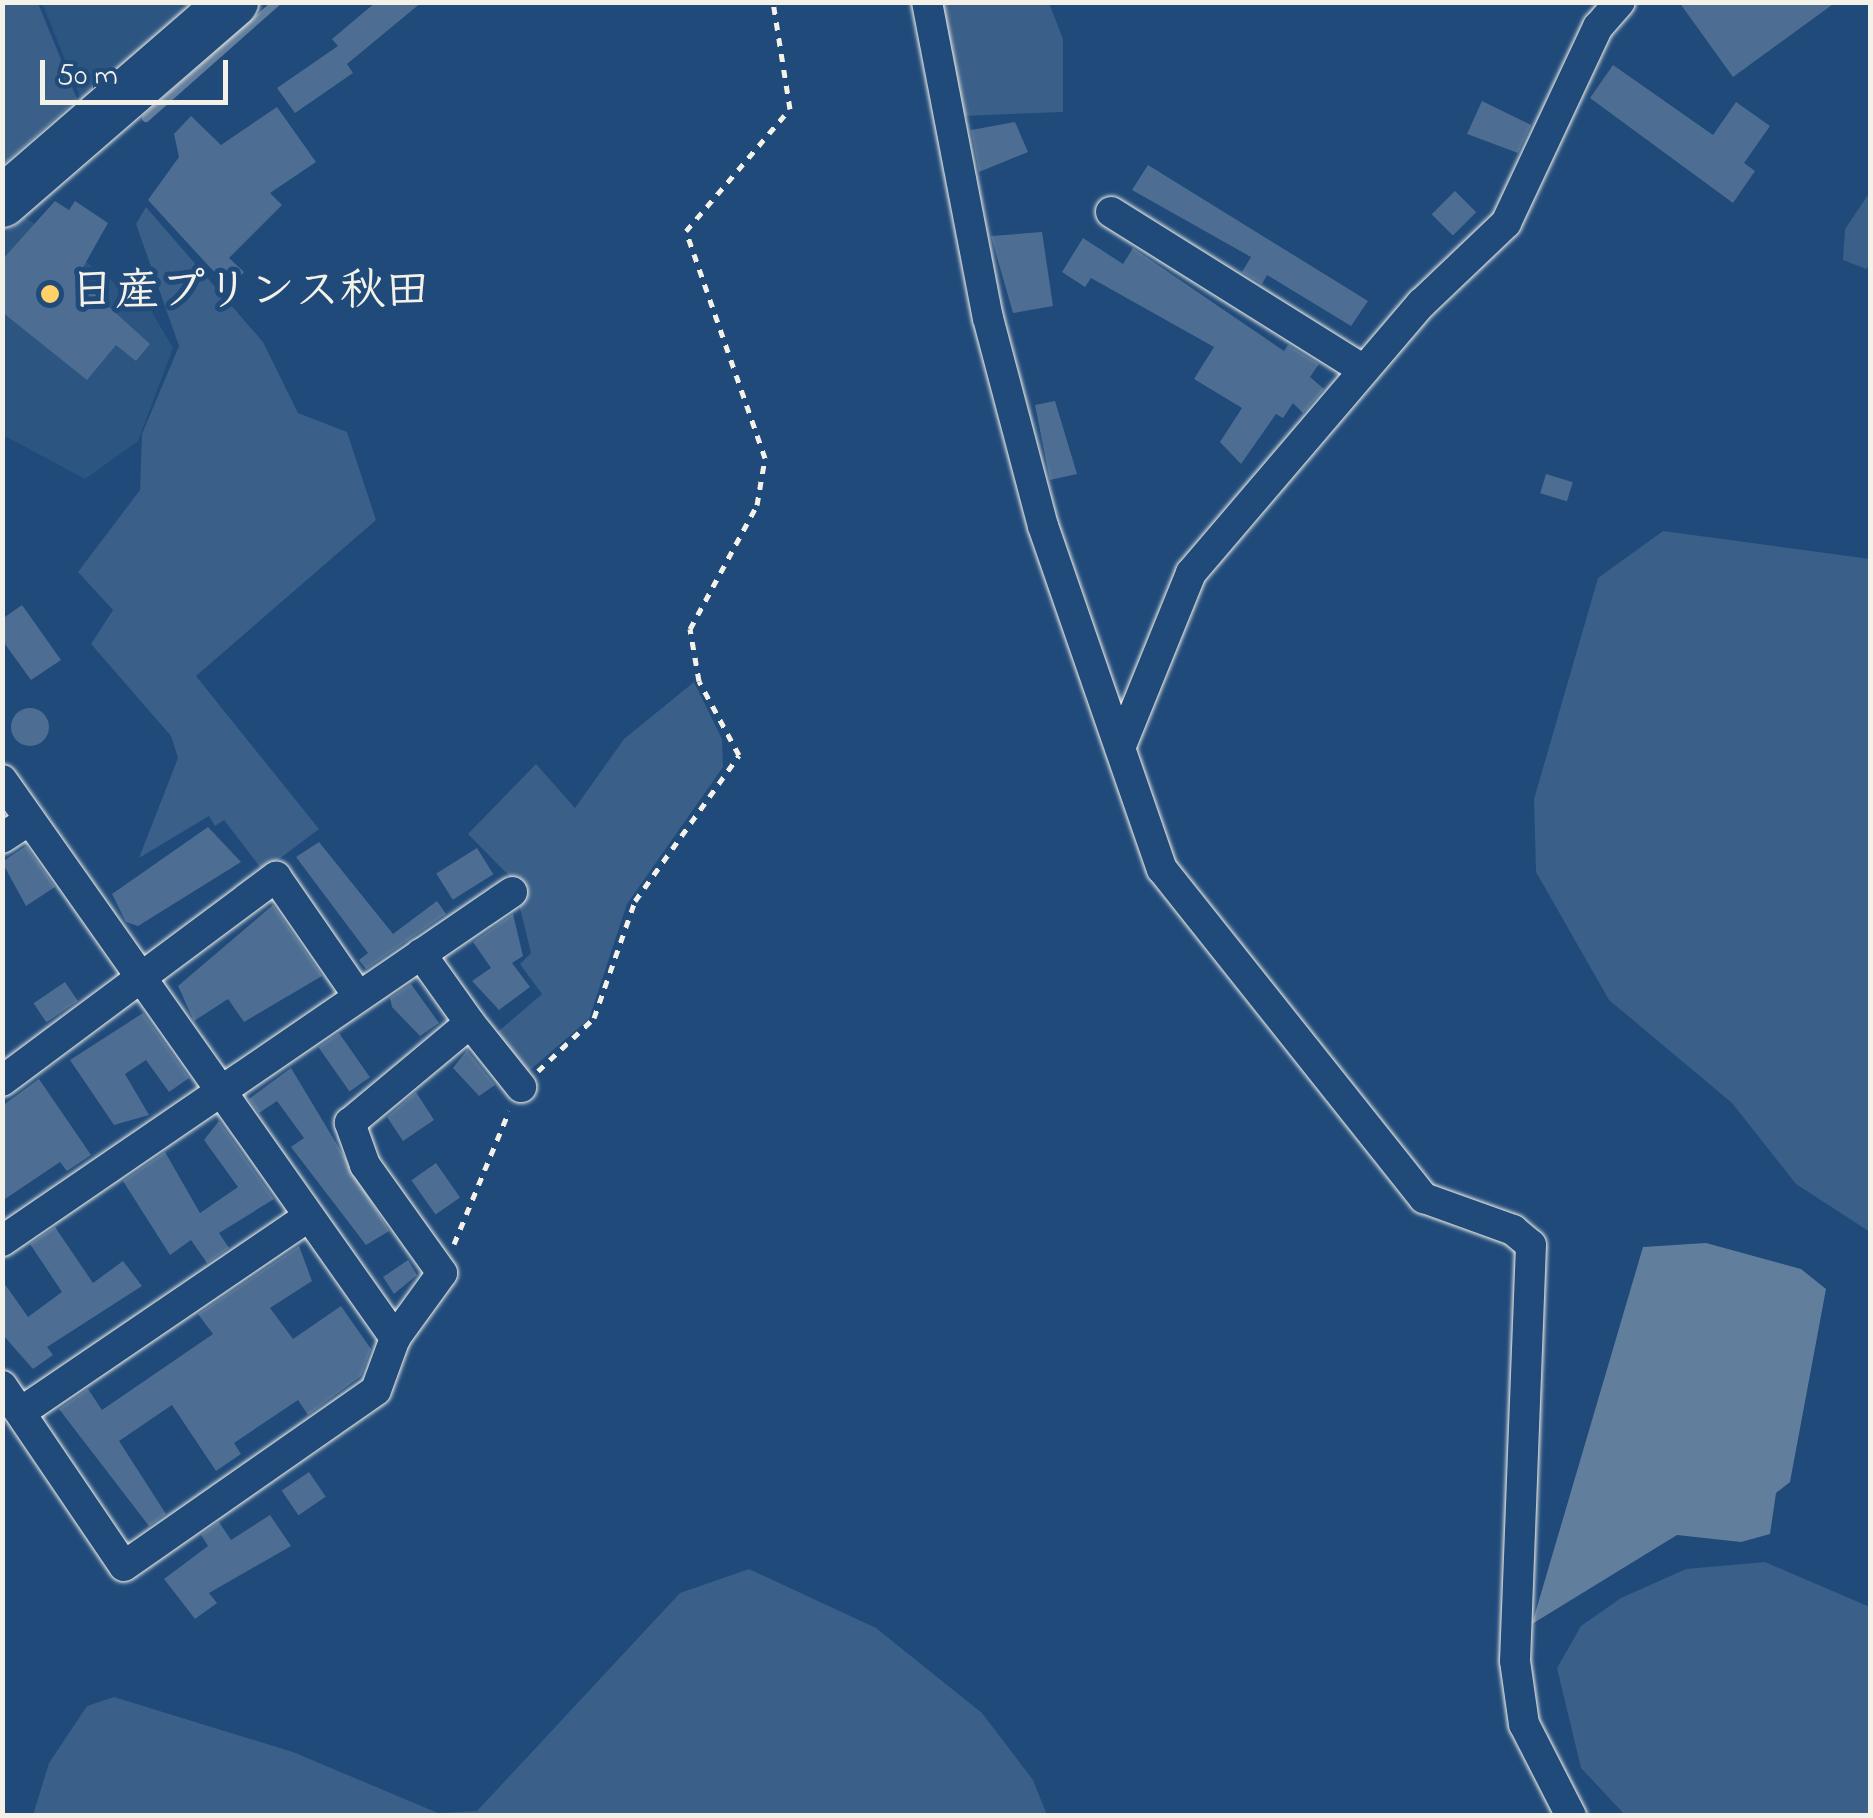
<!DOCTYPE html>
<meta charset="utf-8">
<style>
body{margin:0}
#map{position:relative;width:1873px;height:1818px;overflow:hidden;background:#1f4a7a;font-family:"Indie Flower","Klee One",sans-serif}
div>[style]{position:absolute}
.built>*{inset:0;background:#2d5581}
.green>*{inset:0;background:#3a5f88}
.water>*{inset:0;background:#627e9d}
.stream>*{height:8px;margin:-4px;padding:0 4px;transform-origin:4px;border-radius:4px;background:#627e9d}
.building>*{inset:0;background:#4d6e92;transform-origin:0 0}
.round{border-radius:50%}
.path>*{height:5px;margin-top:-2.5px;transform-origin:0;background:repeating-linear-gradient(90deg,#f4f1e8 0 8px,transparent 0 16px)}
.roads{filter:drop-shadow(0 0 2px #f4f1e8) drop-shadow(0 0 2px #f4f1e8)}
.minor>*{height:30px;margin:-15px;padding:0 15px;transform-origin:15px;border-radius:15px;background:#1f4a7a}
.trunk>*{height:50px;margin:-25px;padding:0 25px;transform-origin:25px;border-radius:25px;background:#1f4a7a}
.dots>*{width:28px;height:28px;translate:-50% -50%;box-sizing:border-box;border:5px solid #1f4a7a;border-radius:50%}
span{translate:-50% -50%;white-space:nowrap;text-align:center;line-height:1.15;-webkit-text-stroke:10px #1f4a7a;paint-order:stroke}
.poi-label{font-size:45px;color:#f4f1e8;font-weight:700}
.left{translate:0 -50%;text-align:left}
.frame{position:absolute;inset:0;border:5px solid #f4f1e8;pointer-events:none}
.scale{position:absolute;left:40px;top:60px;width:188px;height:45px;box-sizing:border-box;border:5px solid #f4f1e8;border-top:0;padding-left:12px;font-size:30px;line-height:35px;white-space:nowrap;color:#f4f1e8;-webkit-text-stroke:8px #1f4a7a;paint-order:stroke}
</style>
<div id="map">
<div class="built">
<div style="clip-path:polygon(42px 3px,191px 3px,82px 101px)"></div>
<div style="clip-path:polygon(25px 217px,150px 309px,173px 348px,138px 441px,85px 479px,3px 435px,2px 236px)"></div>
</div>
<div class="green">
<div style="clip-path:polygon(3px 2px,38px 3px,77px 99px,3px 165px)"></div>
<div style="clip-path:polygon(942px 3px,1049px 3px,1063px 39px,1063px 112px,962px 116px)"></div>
<div style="clip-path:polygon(1870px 192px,1870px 265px,1866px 269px,1843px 260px,1845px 229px)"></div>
<div style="clip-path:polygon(146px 207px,263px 342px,298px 413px,347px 432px,376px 520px,196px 676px,319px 829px,263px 871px,224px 820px,215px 826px,209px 816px,139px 858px,178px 758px,171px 736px,91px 644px,113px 610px,78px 572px,140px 490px,142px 434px,179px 346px,136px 224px)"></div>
<div style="clip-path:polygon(1663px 531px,1870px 559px,1870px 1232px,1796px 1184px,1732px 1103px,1609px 1000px,1536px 872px,1534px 799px,1598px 578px)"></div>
<div style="clip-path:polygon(694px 682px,722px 739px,723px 767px,627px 904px,589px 1019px,522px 1077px,493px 1036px,542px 994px,520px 964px,531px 953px,519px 904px,528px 895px,468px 834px,536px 764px,575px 808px,624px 739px)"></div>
<div style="clip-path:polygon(1765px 1562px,1870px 1607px,1870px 1815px,1625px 1815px,1581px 1768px,1557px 1668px,1581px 1626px,1621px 1598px,1686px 1569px)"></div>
<div style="clip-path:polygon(749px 1569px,876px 1628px,982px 1713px,1033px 1780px,1047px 1815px,33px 1815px,49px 1763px,87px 1706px,114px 1697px,293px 1752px,438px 1813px,477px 1811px,680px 1593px)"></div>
</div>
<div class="water">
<div style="clip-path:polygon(1706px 1243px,1801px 1269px,1826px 1289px,1790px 1482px,1776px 1493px,1770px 1534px,1741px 1542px,1677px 1535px,1532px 1624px,1643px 1247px)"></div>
</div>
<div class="stream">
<div style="left:146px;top:118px;width:175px;rotate:-41.5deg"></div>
</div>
<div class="building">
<div style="clip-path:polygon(376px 2px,422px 2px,347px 64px,353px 73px,295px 113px,277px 88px,338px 46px,332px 39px)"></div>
<div style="clip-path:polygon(1679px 2px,1836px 2px,1733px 77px)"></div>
<div style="clip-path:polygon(1613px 65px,1713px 135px,1736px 102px,1770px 126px,1744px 163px,1755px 171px,1733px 203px,1590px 98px)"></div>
<div style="clip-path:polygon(1482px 101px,1531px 125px,1518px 153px,1467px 134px)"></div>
<div style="clip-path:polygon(277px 107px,316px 162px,270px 193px,282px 205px,229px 258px,244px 272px,229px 288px,148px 200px,179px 157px,174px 134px,191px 116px,221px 145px)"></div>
<div style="clip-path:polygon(1015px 122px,1028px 152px,979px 172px,971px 130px)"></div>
<div style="clip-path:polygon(1148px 165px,1368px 301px,1351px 326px,1267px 275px,1262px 284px,1242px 272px,1251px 257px,1132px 190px)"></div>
<div style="left:1455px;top:191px;width:30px;height:33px;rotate:45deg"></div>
<div style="clip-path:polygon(55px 201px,69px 210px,75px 201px,108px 223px,77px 278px,150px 344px,136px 361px,116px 345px,87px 380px,2px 312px,2px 260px)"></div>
<div style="clip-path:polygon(1042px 232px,1053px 306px,1013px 313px,991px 236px)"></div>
<div style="clip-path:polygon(1083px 238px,1123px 264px,1133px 248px,1284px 351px,1288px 345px,1319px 364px,1310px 377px,1324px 389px,1303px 413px,1293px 403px,1283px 418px,1276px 414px,1241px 464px,1220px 442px,1242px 408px,1194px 379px,1214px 347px,1091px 278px,1085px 287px,1062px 272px)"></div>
<div style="clip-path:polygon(1055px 401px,1077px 474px,1050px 480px,1035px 405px)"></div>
<div style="left:1546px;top:474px;width:28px;height:20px;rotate:17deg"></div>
<div style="clip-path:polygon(22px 605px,61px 660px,31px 680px,2px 640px,2px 619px)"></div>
<div class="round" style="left:11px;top:708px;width:38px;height:38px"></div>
<div style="clip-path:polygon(208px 827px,241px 862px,138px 926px,126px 922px,112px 894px)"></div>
<div style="clip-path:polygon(319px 842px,393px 934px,437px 901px,446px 914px,366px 969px,359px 960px,368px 953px,296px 857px)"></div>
<div style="clip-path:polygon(26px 846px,55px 887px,26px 906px,2px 862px)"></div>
<div style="left:477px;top:848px;width:31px;height:48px;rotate:58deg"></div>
<div style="clip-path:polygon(273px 905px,322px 976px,244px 1022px,228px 999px,194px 1021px,178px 986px)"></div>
<div style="clip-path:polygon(513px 914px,523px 956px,512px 963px,530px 987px,499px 1010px,472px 981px,491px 968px,473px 942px)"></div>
<div style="left:65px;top:982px;width:23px;height:38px;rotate:56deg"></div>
<div style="clip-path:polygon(411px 984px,439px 1023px,420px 1036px,392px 1007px,390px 998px)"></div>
<div style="clip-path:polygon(143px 1013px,189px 1078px,169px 1092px,146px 1060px,125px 1074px,149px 1115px,114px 1125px,70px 1060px)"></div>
<div style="left:339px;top:1033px;width:54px;height:25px;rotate:55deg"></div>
<div style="clip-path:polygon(467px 1050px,495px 1085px,479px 1096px,453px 1068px)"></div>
<div style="clip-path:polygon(291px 1068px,389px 1231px,366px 1245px,291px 1147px,304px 1138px,277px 1101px,259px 1113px,249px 1099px)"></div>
<div style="clip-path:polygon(39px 1079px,91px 1155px,67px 1171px,60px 1162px,2px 1201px,2px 1106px)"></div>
<div style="clip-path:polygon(416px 1092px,434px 1120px,403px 1141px,387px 1117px)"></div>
<div style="clip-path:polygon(219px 1121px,274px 1199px,219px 1233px,229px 1248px,207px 1263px,191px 1240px,170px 1255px,123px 1181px,165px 1152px,200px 1213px,238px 1187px,204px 1140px)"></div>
<div style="left:436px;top:1163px;width:42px;height:30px;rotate:55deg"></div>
<div style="clip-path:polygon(55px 1227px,93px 1283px,123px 1261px,142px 1286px,47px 1347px,53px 1355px,33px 1369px,2px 1334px,2px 1280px,28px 1317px,62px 1292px,30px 1244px)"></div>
<div style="clip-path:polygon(299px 1246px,312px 1281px,270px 1308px,293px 1339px,341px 1306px,371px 1349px,361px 1376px,308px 1415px,298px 1400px,234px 1443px,241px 1454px,216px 1471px,172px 1405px,119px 1441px,166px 1514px,149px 1526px,59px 1409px,88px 1389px,102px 1410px,213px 1334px,198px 1314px)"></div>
<div style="clip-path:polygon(408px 1260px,417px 1275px,394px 1294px,383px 1277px)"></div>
<div style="left:309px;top:1472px;width:30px;height:33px;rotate:56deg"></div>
<div style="clip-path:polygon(270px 1515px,291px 1546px,209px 1593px,217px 1603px,195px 1619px,164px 1579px,208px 1546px,201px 1535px,219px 1522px,231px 1540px)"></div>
</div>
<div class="path">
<div style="left:538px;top:1071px;width:77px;rotate:-43.4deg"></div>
<div style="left:594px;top:1018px;width:124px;rotate:-70.7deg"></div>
<div style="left:635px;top:901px;width:179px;rotate:-54.5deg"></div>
<div style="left:739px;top:755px;width:84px;rotate:-118.4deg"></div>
<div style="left:699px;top:681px;width:53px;rotate:-99.8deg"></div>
<div style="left:690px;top:629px;width:141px;rotate:-61.6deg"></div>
<div style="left:757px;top:505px;width:48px;rotate:-80.3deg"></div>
<div style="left:765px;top:458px;width:240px;rotate:-109.2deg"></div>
<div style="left:686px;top:231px;width:160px;rotate:-49.6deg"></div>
<div style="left:790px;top:109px;width:108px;rotate:-99deg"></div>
<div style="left:454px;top:1244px;width:144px;rotate:-67.5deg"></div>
</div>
<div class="roads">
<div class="minor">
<div style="left:927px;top:2px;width:322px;rotate:79.1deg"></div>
<div style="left:988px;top:318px;width:215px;rotate:75.2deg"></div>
<div style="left:1043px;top:526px;width:363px;rotate:70.9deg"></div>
<div style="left:1162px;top:869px;width:421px;rotate:51.5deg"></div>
<div style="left:1424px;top:1198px;width:95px;rotate:19.8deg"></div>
<div style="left:1513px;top:1230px;width:23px;rotate:40deg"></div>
<div style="left:1531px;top:1245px;width:416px;rotate:92.2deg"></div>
<div style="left:1515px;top:1661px;width:64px;rotate:81.9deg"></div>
<div style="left:1524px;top:1724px;width:103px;rotate:62.9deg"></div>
<div style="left:1111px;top:212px;width:298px;rotate:32deg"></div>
<div style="left:1120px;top:748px;width:189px;rotate:-67.9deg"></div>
<div style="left:1191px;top:573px;width:355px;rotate:-49.5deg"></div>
<div style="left:1422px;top:303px;width:116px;rotate:-43.6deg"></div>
<div style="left:1506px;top:223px;width:217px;rotate:-64.9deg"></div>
<div style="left:1598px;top:27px;width:33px;rotate:-49deg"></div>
<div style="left:2px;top:780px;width:683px;rotate:54.84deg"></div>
<div style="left:2px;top:838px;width:33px;rotate:-33deg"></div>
<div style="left:470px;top:1023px;width:82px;rotate:51.4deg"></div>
<div style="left:2px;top:1081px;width:342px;rotate:-36.7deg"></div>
<div style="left:276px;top:877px;width:141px;rotate:55.4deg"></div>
<div style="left:2px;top:1241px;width:618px;rotate:-34.38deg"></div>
<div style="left:2px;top:1386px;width:217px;rotate:55.9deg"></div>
<div style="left:124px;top:1566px;width:307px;rotate:-34.9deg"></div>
<div style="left:376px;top:1390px;width:55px;rotate:-69.9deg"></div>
<div style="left:395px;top:1338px;width:80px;rotate:-54.1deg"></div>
<div style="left:442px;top:1273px;width:133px;rotate:-125.5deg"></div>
<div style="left:365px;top:1165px;width:45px;rotate:-109.7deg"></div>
<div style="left:350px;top:1123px;width:156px;rotate:-39.8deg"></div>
<div style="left:470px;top:1023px;width:85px;rotate:-125.4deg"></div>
<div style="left:21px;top:1412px;width:347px;rotate:-34.2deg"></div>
</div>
<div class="trunk">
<div style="left:2px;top:202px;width:306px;rotate:-40.9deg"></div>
</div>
</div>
<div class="dots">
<div style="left:50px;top:294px;background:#ffd166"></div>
</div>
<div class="poi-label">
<span class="left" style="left:70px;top:294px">日産プリンス秋田</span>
</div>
<div class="frame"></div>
<div class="scale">50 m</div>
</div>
